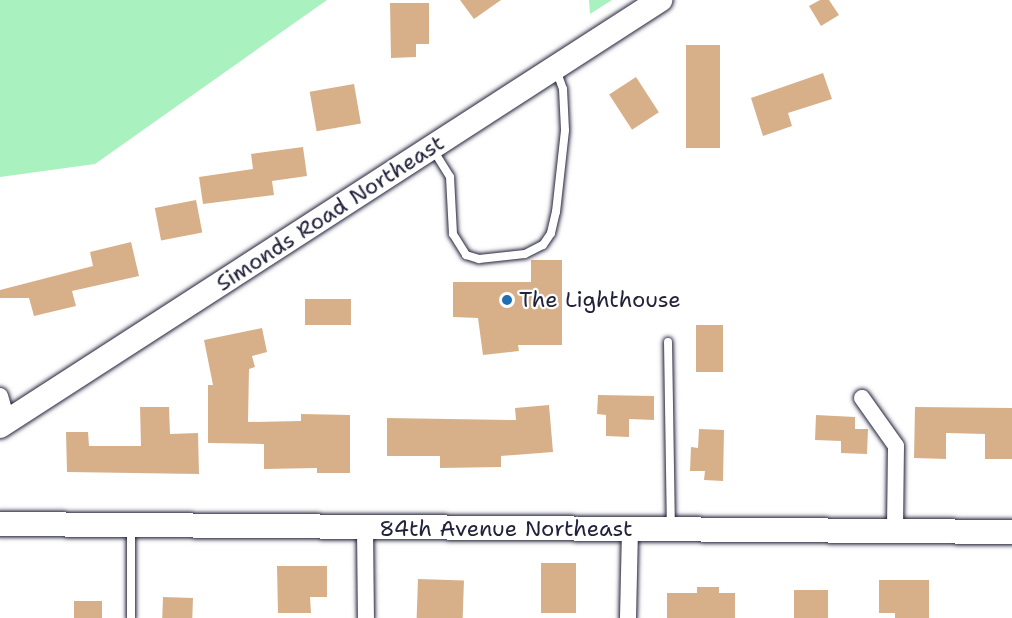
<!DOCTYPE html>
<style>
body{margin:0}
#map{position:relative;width:1012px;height:618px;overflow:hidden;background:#fff;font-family:"Shantell Sans",sans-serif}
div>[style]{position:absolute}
.green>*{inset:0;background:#a9f1bf}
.building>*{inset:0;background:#d7b089;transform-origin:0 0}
.roads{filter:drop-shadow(0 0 2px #22223b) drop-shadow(0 0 2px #22223b)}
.lane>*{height:8px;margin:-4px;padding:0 4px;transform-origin:4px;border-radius:4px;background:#fff}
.street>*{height:16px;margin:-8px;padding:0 8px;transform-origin:8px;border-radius:8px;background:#fff}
.secondary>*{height:24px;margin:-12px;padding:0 12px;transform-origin:12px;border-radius:12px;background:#fff}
.dots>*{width:16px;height:16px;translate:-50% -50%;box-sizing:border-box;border:3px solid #fff;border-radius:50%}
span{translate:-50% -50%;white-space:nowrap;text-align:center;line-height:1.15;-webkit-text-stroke:4.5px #fff;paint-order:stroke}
.street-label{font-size:22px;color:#22223b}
.poi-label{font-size:22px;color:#22223b}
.left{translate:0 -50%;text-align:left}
</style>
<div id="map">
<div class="green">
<div style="clip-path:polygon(0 0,327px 0,95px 164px,0 177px)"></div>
<div style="clip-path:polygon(589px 0,612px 0,590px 14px)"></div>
</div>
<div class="building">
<div style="clip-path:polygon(460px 0,501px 0,474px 19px)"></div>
<div style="clip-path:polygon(820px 0,829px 0,839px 15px,821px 26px,809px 6px)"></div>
<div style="clip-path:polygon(390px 3px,429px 3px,429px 44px,416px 44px,416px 57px,391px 58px)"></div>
<div style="left:686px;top:45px;width:34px;height:103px"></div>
<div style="clip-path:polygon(823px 73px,832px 99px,788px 113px,792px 126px,763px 136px,751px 98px)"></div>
<div style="left:636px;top:77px;width:42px;height:32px;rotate:57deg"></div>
<div style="left:354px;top:84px;width:40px;height:45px;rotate:80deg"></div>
<div style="clip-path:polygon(303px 147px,307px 176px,272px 181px,274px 195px,203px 204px,199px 177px,253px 169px,251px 154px)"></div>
<div style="left:196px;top:200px;width:33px;height:42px;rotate:79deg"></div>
<div style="clip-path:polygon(131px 242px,139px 276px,72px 291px,76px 306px,34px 316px,29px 298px,0 298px,0 290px,93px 266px,90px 252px)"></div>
<div style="clip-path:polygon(531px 260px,562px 260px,562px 345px,518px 345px,519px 351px,483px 355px,478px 318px,453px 317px,453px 282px,531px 282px)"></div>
<div style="left:305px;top:299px;width:46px;height:26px"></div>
<div style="left:696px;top:325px;width:27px;height:47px"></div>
<div style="clip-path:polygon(262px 328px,267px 352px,252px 356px,255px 367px,249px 369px,248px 422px,301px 421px,301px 414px,350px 415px,350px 473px,317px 473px,317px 468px,264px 469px,264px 444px,208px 443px,208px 385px,213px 385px,204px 340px)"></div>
<div style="clip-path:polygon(598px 395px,654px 396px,654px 420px,629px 419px,629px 437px,606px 436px,606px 415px,597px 414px)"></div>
<div style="clip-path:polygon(549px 405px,553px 452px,501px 456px,501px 467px,440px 468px,440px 456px,387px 456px,387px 418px,516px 420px,515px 408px)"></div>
<div style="clip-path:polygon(140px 407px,169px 407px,170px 434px,198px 433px,199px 474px,67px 472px,66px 432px,88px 432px,89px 446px,141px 446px)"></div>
<div style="clip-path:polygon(915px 407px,1012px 408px,1012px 459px,985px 459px,985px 434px,946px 433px,946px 459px,914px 458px)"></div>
<div style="clip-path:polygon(816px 415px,855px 417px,855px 429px,868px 429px,867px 454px,841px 453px,841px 441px,815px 440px)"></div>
<div style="clip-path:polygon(699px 429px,724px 430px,723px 481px,704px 480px,705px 471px,690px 471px,691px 447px,698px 448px)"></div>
<div style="left:541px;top:563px;width:35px;height:50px"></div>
<div style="clip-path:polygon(277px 566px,327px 566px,327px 597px,310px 597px,311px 613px,278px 613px)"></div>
<div style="left:418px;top:579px;width:46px;height:39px;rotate:2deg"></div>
<div style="clip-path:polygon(879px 580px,929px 580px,929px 618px,895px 618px,895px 613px,879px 613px)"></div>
<div style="clip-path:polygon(697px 587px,719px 587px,719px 593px,735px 593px,735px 618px,667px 618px,667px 593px,697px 593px)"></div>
<div style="left:828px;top:590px;width:28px;height:34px;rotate:90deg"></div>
<div style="left:163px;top:597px;width:30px;height:21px;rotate:2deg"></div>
<div style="left:102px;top:601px;width:17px;height:28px;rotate:90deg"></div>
</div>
<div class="roads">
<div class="lane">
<div style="left:432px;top:148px;width:34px;rotate:58deg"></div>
<div style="left:450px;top:177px;width:57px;rotate:87deg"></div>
<div style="left:453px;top:234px;width:25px;rotate:58deg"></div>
<div style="left:466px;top:255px;width:14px;rotate:17deg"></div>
<div style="left:479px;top:259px;width:46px;rotate:-6.2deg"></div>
<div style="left:525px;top:254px;width:20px;rotate:-27deg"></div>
<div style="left:543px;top:245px;width:14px;rotate:-56deg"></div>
<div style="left:551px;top:233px;width:22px;rotate:-77deg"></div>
<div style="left:556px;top:212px;width:82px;rotate:-83.7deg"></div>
<div style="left:565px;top:130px;width:41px;rotate:-92.8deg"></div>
<div style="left:563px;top:89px;width:20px;rotate:-110deg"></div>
<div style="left:668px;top:342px;width:184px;rotate:89.1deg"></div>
<div style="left:131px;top:618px;width:92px;rotate:-90deg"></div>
</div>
<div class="street">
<div style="left:0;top:396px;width:26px;rotate:74deg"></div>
<div style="left:862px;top:398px;width:59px;rotate:54.7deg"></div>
<div style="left:896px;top:446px;width:85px;rotate:90.7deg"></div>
<div style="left:365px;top:528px;width:90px;rotate:89.4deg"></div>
<div style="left:628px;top:618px;width:89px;rotate:-88.7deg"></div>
</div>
<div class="secondary">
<div style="left:0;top:426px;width:786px;rotate:-32.84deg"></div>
<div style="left:0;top:524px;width:1012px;rotate:0.45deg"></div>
</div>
</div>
<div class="dots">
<div style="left:507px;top:300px;background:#1f6fb2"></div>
</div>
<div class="street-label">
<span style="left:330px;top:213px;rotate:-33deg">Simonds Road Northeast</span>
<span style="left:506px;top:529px">84th Avenue Northeast</span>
</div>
<div class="poi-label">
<span class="left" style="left:519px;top:300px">The Lighthouse</span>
</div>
</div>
